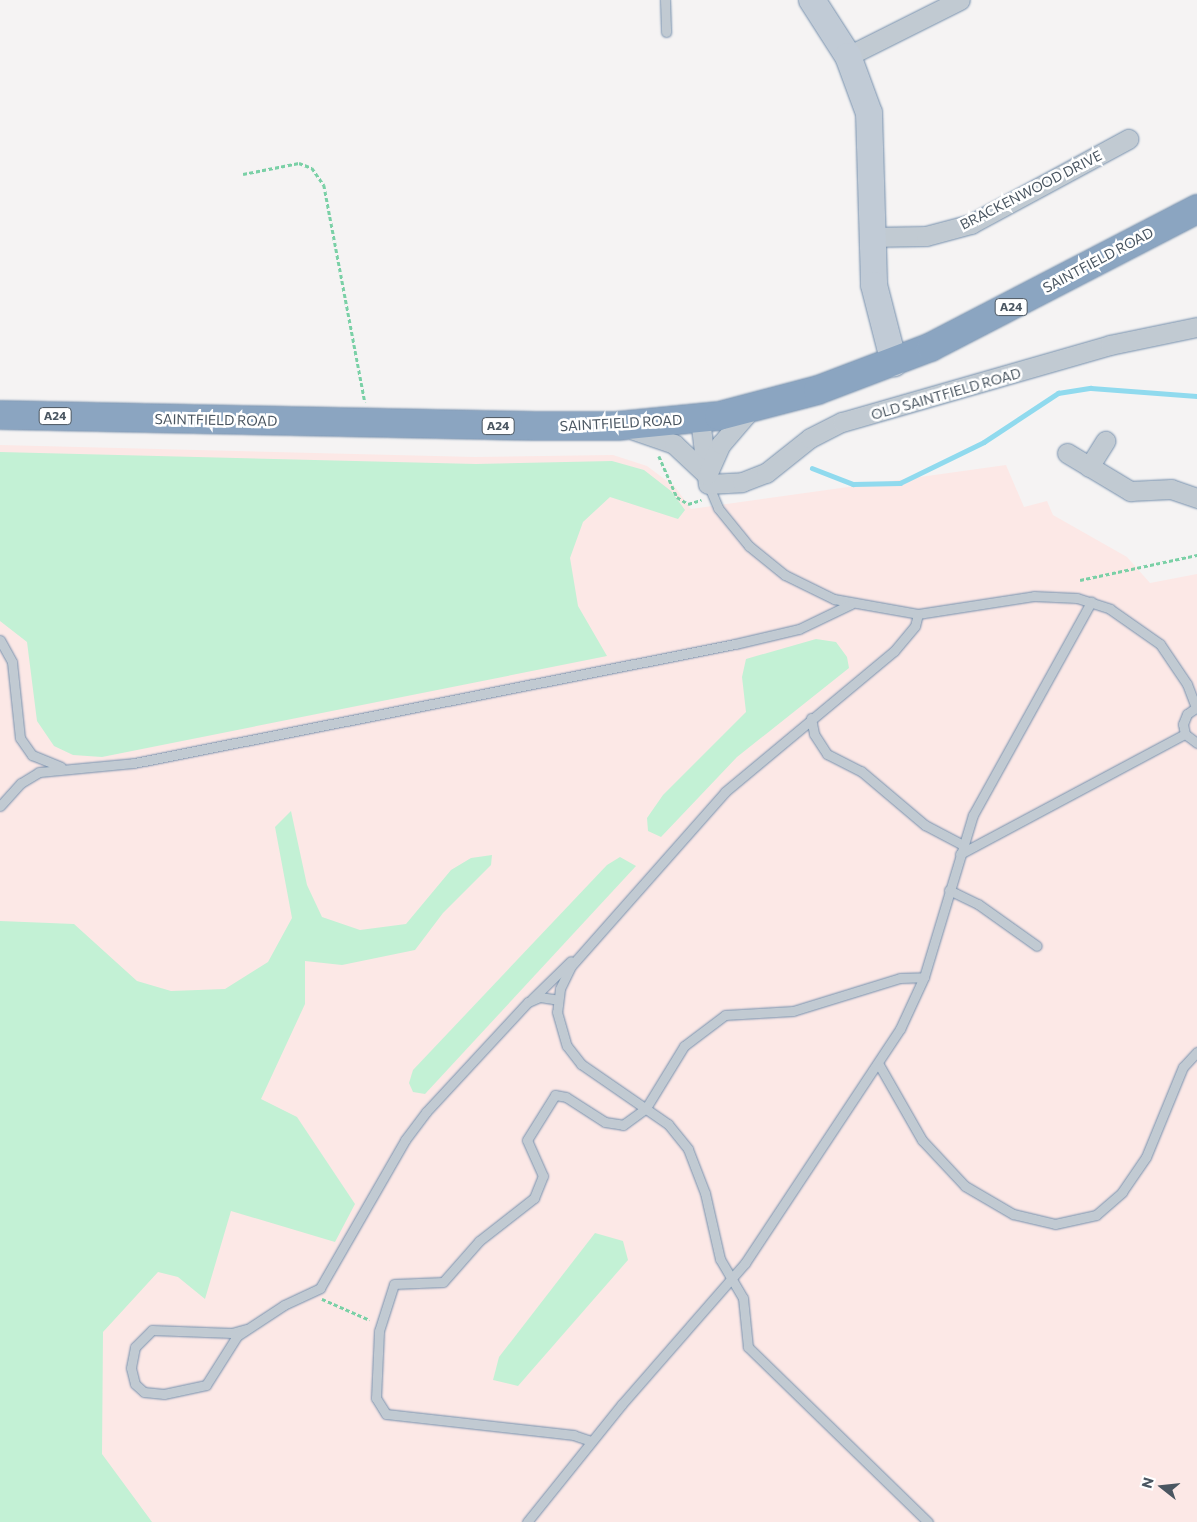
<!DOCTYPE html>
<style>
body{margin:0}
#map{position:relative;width:1197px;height:1522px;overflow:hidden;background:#f5f3f3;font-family:Commissioner,sans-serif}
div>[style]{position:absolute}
.medical>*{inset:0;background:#fce8e6}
.green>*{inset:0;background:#c3f1d5}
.stream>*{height:4.5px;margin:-2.25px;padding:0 2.25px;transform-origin:2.25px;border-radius:2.25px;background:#90daee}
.path>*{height:2.5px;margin-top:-1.25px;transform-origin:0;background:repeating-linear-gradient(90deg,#7ad0a6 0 4px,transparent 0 6.5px)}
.roads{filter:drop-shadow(0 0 1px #7690ad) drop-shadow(0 0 1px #7690ad)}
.lane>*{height:9px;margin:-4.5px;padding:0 4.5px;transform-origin:4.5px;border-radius:4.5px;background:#c1cad2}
.street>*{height:19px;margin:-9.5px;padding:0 9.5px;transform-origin:9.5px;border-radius:9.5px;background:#c1cad2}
.secondary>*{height:26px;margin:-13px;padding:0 13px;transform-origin:13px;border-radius:13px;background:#c1cbd6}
.highway>*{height:28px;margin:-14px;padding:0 14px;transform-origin:14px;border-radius:14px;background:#8ba5c1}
span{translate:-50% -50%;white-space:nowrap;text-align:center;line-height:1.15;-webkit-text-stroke:5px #fff;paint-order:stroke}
.shield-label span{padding:1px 4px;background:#fff;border:1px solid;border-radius:4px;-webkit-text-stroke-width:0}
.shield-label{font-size:12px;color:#4a5661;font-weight:700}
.street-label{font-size:14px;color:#4a5661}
.north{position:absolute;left:1137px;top:1462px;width:50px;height:50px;-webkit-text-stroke:4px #fff;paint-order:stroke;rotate:286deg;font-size:14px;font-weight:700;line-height:20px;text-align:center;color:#4a5661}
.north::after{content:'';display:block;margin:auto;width:18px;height:22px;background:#4a5661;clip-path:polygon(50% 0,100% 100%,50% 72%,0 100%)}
</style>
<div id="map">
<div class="medical">
<div style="clip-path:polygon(0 445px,475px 457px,613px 455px,647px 466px,675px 487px,691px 509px,1006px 465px,1024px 507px,1047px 501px,1053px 515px,1127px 557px,1150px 583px,1197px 574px,1197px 1522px,0 1522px)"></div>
</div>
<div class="green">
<div style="clip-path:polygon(0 452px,476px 464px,612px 461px,644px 470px,671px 491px,685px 510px,678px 519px,610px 497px,583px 522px,570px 558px,578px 606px,607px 656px,102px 757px,73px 755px,54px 746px,37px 721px,27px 642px,0 621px)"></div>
<div style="clip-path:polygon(816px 639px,836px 642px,847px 657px,849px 668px,737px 757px,661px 837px,648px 831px,647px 818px,663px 795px,746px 712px,742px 677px,746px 659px)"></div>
<div style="clip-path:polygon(291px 811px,307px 885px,322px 917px,360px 930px,406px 924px,451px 870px,471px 858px,492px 855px,491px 865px,443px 913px,415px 950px,342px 965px,305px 961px,305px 1004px,261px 1099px,297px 1117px,355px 1204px,335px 1242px,231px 1211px,205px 1299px,178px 1277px,158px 1272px,103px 1332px,102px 1454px,152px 1522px,0 1522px,0 921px,74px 924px,137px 981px,171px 991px,225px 989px,268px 962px,292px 918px,275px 827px)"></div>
<div style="clip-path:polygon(620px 857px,636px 866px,425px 1094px,413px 1092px,409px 1083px,413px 1070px,607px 865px)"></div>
<div style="clip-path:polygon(595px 1233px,623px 1241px,628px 1260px,518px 1386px,493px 1380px,499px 1357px)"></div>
</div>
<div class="stream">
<div style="left:812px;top:468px;width:44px;rotate:21.3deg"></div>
<div style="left:853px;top:484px;width:47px;rotate:-1.2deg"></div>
<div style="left:900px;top:483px;width:93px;rotate:-26deg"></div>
<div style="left:984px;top:442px;width:89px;rotate:-33.5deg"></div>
<div style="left:1058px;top:393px;width:33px;rotate:-9deg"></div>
<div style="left:1091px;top:388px;width:106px;rotate:4.3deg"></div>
</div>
<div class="path">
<div style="left:243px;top:174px;width:57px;rotate:-11.1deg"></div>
<div style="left:299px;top:163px;width:14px;rotate:21deg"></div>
<div style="left:312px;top:168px;width:21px;rotate:55deg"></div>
<div style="left:324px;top:185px;width:221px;rotate:79.3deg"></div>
<div style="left:659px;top:456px;width:45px;rotate:66.3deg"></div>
<div style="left:677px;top:497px;width:13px;rotate:32deg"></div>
<div style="left:688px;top:504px;width:14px;rotate:-17deg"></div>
<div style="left:1080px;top:580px;width:120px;rotate:-12.1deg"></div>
<div style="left:322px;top:1299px;width:52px;rotate:23.6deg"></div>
</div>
<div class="roads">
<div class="lane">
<div style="left:665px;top:0;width:32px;rotate:88deg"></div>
<div style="left:708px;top:484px;width:26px;rotate:67deg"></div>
<div style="left:718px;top:508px;width:49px;rotate:50.8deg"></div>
<div style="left:749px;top:546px;width:46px;rotate:38.9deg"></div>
<div style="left:785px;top:575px;width:55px;rotate:26.1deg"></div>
<div style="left:834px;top:599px;width:85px;rotate:10.1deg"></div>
<div style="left:918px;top:614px;width:117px;rotate:-8.8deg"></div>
<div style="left:1034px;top:596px;width:43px;rotate:2.7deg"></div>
<div style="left:1077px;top:598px;width:35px;rotate:18deg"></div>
<div style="left:1110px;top:609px;width:61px;rotate:35deg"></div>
<div style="left:1160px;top:644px;width:48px;rotate:56deg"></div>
<div style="left:1187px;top:684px;width:26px;rotate:69deg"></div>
<div style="left:918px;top:614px;width:12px;rotate:104deg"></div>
<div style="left:915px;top:626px;width:33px;rotate:130deg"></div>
<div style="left:894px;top:651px;width:220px;rotate:140.2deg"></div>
<div style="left:725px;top:792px;width:232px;rotate:131.5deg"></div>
<div style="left:571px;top:966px;width:25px;rotate:116deg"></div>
<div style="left:560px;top:989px;width:23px;rotate:97deg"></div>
<div style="left:557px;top:1012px;width:35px;rotate:74deg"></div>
<div style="left:567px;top:1046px;width:23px;rotate:52deg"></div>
<div style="left:581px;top:1064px;width:106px;rotate:34.6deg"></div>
<div style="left:668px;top:1124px;width:32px;rotate:51deg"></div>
<div style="left:688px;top:1149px;width:47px;rotate:68.9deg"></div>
<div style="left:705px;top:1193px;width:68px;rotate:77.2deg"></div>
<div style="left:720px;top:1259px;width:45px;rotate:59.5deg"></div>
<div style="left:743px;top:1298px;width:49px;rotate:84.2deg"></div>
<div style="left:748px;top:1347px;width:251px;rotate:44.2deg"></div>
<div style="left:0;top:640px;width:25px;rotate:61deg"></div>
<div style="left:12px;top:662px;width:76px;rotate:84deg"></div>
<div style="left:20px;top:738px;width:21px;rotate:55deg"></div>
<div style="left:32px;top:755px;width:31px;rotate:22deg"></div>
<div style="left:1197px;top:707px;width:12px;rotate:145deg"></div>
<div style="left:1187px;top:714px;width:11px;rotate:112deg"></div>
<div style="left:1183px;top:724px;width:10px;rotate:79deg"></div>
<div style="left:1185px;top:734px;width:15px;rotate:37deg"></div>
<div style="left:811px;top:718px;width:16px;rotate:79deg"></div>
<div style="left:814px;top:734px;width:24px;rotate:57deg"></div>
<div style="left:827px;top:754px;width:38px;rotate:27deg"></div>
<div style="left:861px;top:771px;width:84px;rotate:40.2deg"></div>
<div style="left:925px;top:825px;width:43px;rotate:27.8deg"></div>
<div style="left:0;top:806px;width:31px;rotate:-48deg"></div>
<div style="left:21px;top:783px;width:21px;rotate:-31deg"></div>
<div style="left:39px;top:772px;width:95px;rotate:-5.4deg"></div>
<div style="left:134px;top:763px;width:613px;rotate:-11.2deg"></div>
<div style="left:735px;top:644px;width:66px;rotate:-13.2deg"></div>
<div style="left:799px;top:629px;width:58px;rotate:-25.7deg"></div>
<div style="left:960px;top:854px;width:255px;rotate:-28.1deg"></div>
<div style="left:949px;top:890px;width:32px;rotate:26deg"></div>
<div style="left:978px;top:904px;width:72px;rotate:35.4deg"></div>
<div style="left:532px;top:999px;width:54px;rotate:-44.3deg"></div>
<div style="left:878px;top:1063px;width:89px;rotate:60.3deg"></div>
<div style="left:922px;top:1140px;width:63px;rotate:46.9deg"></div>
<div style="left:965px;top:1186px;width:56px;rotate:30.3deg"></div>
<div style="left:1013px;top:1214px;width:43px;rotate:13.4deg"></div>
<div style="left:1055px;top:1224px;width:42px;rotate:-12.4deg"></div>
<div style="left:1096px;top:1215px;width:35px;rotate:-41deg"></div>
<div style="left:1122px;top:1192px;width:42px;rotate:-55.6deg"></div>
<div style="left:1146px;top:1157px;width:97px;rotate:-67.7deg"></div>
<div style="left:1183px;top:1067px;width:21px;rotate:-47deg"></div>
<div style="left:246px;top:1329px;width:15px;rotate:164deg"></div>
<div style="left:232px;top:1333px;width:80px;rotate:-177.9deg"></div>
<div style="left:152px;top:1330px;width:24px;rotate:135deg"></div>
<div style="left:135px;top:1347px;width:21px;rotate:101deg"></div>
<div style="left:131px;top:1368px;width:16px;rotate:76deg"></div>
<div style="left:135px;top:1384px;width:12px;rotate:42deg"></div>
<div style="left:144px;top:1392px;width:20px;rotate:6deg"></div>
<div style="left:164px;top:1394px;width:43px;rotate:-12.1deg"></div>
<div style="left:206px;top:1385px;width:58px;rotate:-57.7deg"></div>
<div style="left:237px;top:1336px;width:56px;rotate:-33.4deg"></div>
<div style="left:284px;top:1305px;width:40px;rotate:-25deg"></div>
<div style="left:320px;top:1288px;width:171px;rotate:-60.1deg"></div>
<div style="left:405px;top:1140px;width:35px;rotate:-53deg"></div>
<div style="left:426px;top:1112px;width:150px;rotate:-47.2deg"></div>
<div style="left:528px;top:1002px;width:13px;rotate:-23deg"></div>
<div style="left:540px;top:997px;width:18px;rotate:9deg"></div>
<div style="left:591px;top:1441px;width:18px;rotate:-161deg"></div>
<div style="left:574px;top:1435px;width:189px;rotate:-173.6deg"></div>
<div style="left:386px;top:1414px;width:19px;rotate:-122deg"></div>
<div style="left:376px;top:1398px;width:67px;rotate:-87.4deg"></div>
<div style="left:379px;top:1331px;width:49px;rotate:-72.3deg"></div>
<div style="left:394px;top:1284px;width:49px;rotate:-2.3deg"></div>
<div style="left:443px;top:1282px;width:55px;rotate:-48.7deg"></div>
<div style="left:479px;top:1241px;width:70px;rotate:-38deg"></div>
<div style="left:534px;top:1198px;width:24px;rotate:-68deg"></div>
<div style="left:543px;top:1176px;width:39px;rotate:-114deg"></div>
<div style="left:527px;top:1140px;width:53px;rotate:-58.1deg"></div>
<div style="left:555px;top:1095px;width:11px;rotate:10deg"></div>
<div style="left:566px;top:1097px;width:46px;rotate:32.7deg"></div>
<div style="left:605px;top:1122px;width:18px;rotate:9deg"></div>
<div style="left:623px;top:1125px;width:29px;rotate:-36deg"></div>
<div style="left:646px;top:1108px;width:73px;rotate:-58.5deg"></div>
<div style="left:684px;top:1046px;width:51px;rotate:-37.1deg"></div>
<div style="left:725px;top:1015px;width:68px;rotate:-3.4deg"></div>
<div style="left:793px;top:1011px;width:112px;rotate:-17.1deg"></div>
<div style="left:900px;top:978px;width:24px;rotate:-2deg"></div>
<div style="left:527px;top:1522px;width:151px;rotate:-51.2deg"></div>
<div style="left:622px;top:1404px;width:187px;rotate:-48.9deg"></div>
<div style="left:745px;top:1263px;width:281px;rotate:-56.5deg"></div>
<div style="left:900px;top:1029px;width:57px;rotate:-65.2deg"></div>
<div style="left:924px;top:977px;width:169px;rotate:-73.2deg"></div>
<div style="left:973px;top:815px;width:244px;rotate:-61deg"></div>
</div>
<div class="street">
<div style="left:848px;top:56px;width:125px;rotate:-26.6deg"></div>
<div style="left:871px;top:237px;width:55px;rotate:-1deg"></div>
<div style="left:926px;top:236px;width:47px;rotate:-14.9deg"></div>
<div style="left:971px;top:224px;width:179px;rotate:-28.4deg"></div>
<div style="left:700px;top:419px;width:65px;rotate:83deg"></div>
<div style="left:708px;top:484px;width:34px;rotate:-3deg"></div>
<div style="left:742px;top:482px;width:26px;rotate:-21deg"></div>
<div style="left:766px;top:473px;width:56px;rotate:-38.5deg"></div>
<div style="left:810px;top:438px;width:36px;rotate:-27deg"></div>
<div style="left:842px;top:422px;width:279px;rotate:-16deg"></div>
<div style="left:1110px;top:345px;width:89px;rotate:-11.7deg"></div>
<div style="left:631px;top:429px;width:46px;rotate:19.2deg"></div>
<div style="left:674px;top:444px;width:45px;rotate:43.2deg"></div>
<div style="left:1067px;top:453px;width:74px;rotate:31.1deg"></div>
<div style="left:1130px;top:491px;width:41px;rotate:-2.8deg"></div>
<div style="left:1171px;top:489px;width:28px;rotate:19deg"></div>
<div style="left:1089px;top:467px;width:31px;rotate:-58deg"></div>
<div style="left:707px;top:475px;width:34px;rotate:-66deg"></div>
<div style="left:721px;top:444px;width:48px;rotate:-49.3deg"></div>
</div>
<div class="secondary">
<div style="left:812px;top:0;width:67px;rotate:57.3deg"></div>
<div style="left:848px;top:56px;width:61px;rotate:69.8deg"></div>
<div style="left:869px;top:113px;width:172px;rotate:88.3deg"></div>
<div style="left:874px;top:285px;width:81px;rotate:75.6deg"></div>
</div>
<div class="highway">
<div style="left:0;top:415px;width:535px;rotate:1.18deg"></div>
<div style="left:535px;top:426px;width:82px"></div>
<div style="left:617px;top:426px;width:102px;rotate:-5.6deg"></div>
<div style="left:719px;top:416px;width:102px;rotate:-14.7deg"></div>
<div style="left:818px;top:390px;width:121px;rotate:-20.8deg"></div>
<div style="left:931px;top:347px;width:300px;rotate:-27.4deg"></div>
</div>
</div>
<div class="shield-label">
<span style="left:1011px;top:307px">A24</span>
<span style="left:55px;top:416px">A24</span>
<span style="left:498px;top:426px">A24</span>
</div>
<div class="street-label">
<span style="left:1031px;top:190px;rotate:-27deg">BRACKENWOOD DRIVE</span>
<span style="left:1098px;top:260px;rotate:-28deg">SAINTFIELD ROAD</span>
<span style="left:946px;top:394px;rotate:-16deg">OLD SAINTFIELD ROAD</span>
<span style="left:216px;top:420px;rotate:1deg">SAINTFIELD ROAD</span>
<span style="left:621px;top:423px;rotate:-3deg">SAINTFIELD ROAD</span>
</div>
<div class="north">N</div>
</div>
